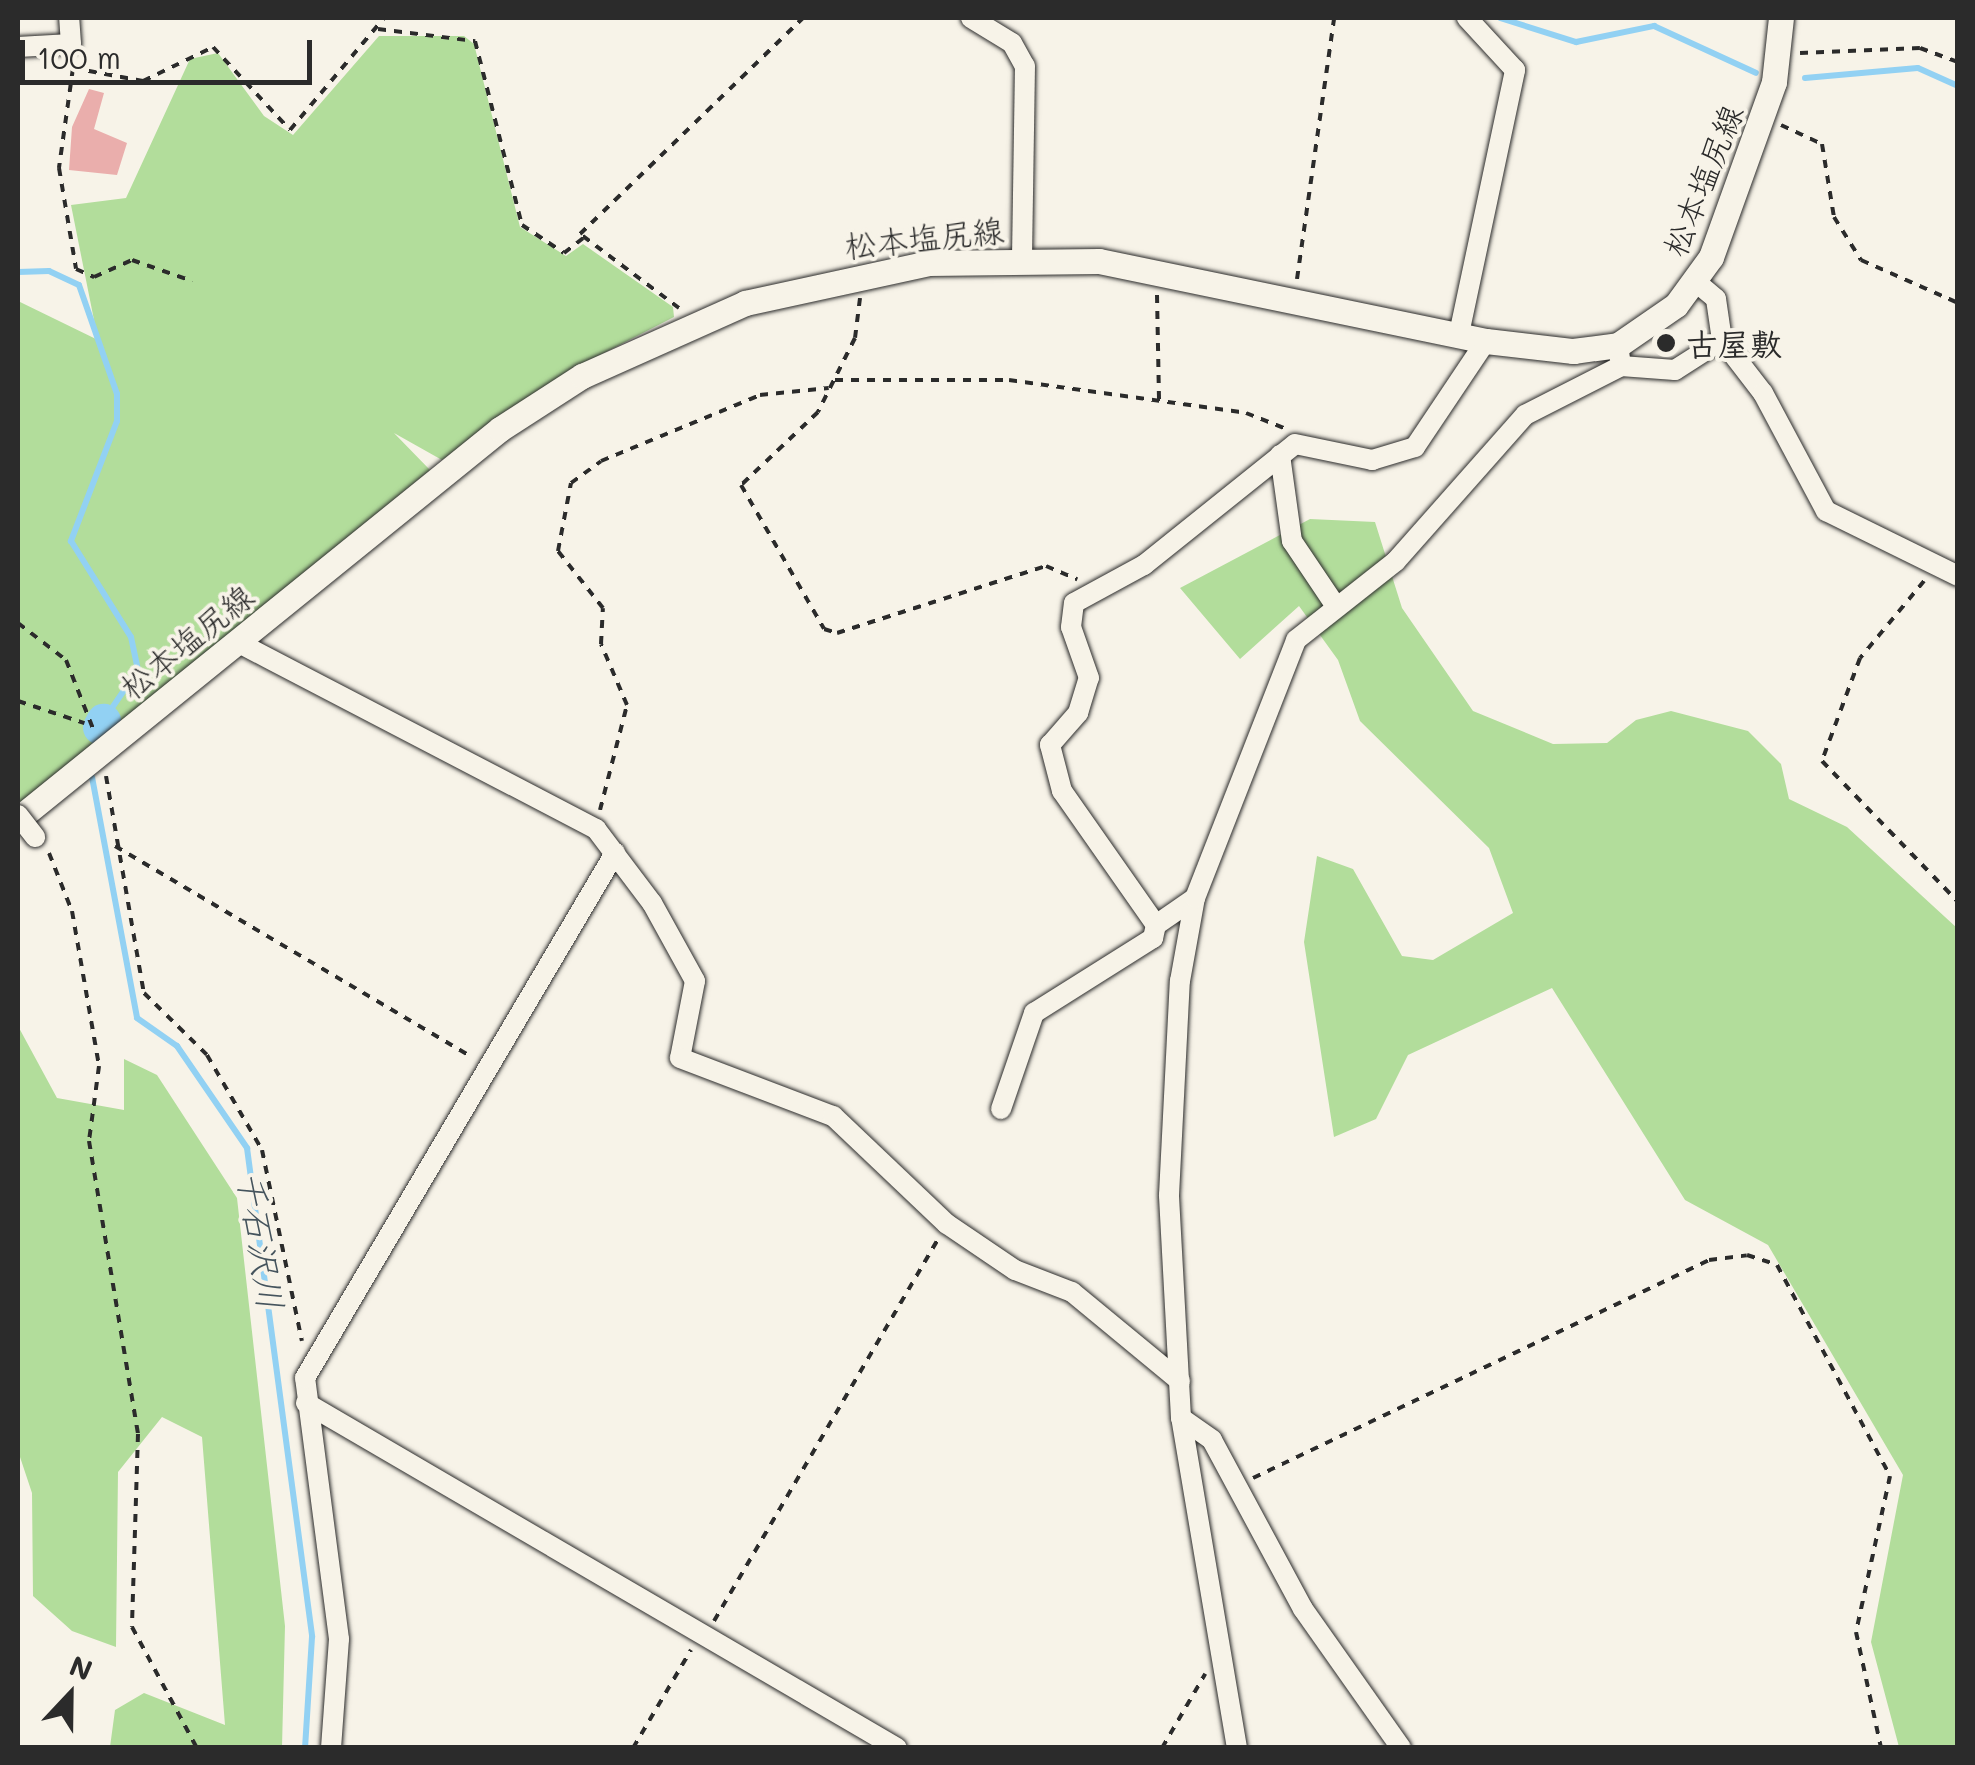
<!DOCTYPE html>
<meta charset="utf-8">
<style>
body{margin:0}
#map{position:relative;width:1975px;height:1765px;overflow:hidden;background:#f7f3e8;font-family:Mali,"Klee One",sans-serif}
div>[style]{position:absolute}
.green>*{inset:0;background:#b2dd9b}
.stream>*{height:6px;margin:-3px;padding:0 3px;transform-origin:3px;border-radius:3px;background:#92d1f3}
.river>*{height:35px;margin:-17.5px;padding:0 17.5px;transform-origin:17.5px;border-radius:17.5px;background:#92d1f3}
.building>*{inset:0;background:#eaaeac}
.path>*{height:4px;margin-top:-2px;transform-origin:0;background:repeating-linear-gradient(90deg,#2b2b2b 0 8px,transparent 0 16px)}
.roads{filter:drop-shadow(0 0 2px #2b2b2b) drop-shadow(0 0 2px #2b2b2b)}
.minor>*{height:20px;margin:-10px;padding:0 10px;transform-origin:10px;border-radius:10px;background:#f7f3e8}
.major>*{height:25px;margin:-12.5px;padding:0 12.5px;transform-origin:12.5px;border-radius:12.5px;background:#f7f3e8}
.bridges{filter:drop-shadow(0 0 2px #2b2b2b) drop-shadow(0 0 2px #2b2b2b)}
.minor-bridge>*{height:20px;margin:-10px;padding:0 10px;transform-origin:10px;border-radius:10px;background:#f7f3e8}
.dots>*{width:28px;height:28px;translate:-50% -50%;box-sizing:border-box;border:5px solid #f7f3e8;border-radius:50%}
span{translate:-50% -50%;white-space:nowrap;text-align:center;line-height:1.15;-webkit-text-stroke:8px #f7f3e8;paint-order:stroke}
.street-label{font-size:32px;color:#2b2b2b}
.poi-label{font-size:32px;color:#2b2b2b;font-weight:700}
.left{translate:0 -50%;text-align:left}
.water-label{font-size:35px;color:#45545d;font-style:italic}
.frame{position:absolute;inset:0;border:20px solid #2b2b2b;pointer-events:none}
.north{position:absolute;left:20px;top:1645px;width:100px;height:100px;-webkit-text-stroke:8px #f7f3e8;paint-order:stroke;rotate:22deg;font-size:28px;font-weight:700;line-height:40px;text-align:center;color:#2b2b2b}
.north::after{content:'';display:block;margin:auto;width:35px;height:45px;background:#2b2b2b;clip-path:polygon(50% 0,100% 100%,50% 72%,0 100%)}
.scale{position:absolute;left:20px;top:40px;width:292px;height:45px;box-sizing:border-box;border:5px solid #2b2b2b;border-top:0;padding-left:12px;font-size:30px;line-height:35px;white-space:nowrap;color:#2b2b2b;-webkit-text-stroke:8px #f7f3e8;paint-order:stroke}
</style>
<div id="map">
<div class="green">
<div style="clip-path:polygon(379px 36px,464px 36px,474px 44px,520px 227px,566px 256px,583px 244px,673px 307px,674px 317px,567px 372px,442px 460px,394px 433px,430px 470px,18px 807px,18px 301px,98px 340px,71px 205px,126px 198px,190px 59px,218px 53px,264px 116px,293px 135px)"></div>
<div style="clip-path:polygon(1310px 519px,1375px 522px,1402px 608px,1473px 711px,1553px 744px,1607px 743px,1636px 720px,1671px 711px,1748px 731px,1781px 764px,1789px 799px,1847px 827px,1957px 928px,1957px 1747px,1899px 1747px,1871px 1642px,1903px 1475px,1768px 1245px,1685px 1200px,1552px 988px,1408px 1055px,1376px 1119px,1334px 1137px,1304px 942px,1317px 856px,1353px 869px,1402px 956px,1433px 960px,1513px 913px,1489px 848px,1360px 721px,1338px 660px,1299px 606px,1240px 659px,1180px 588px)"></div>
<div style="clip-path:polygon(18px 1026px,57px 1098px,124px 1110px,124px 1059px,157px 1075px,237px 1198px,285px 1626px,282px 1747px,110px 1747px,115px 1710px,144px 1693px,225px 1725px,202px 1437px,162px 1417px,118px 1472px,116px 1647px,72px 1631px,33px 1596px,32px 1493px,18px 1451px)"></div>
</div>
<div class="stream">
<div style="left:1500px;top:18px;width:80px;rotate:17.5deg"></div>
<div style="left:1576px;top:42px;width:80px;rotate:-11.6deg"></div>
<div style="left:1654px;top:26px;width:112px;rotate:24.7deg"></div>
<div style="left:1805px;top:78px;width:113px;rotate:-5.1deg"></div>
<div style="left:1918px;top:68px;width:44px;rotate:24.2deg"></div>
<div style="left:18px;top:272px;width:31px;rotate:-2deg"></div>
<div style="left:49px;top:271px;width:33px;rotate:25deg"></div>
<div style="left:79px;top:285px;width:115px;rotate:70.8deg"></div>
<div style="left:117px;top:394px;width:27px;rotate:90deg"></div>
<div style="left:117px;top:421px;width:129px;rotate:111deg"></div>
<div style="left:71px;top:541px;width:113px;rotate:58deg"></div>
<div style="left:131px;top:637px;width:34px;rotate:78deg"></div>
<div style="left:138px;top:670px;width:62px;rotate:124.5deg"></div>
<div style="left:92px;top:777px;width:245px;rotate:79.4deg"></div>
<div style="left:137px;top:1018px;width:49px;rotate:35deg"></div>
<div style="left:177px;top:1046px;width:124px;rotate:55.5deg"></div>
<div style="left:247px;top:1148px;width:493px;rotate:82.4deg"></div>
<div style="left:312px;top:1637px;width:111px;rotate:93.6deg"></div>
</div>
<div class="river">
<div style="left:100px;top:727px;width:7px;rotate:-63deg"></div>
</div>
<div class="building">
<div style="clip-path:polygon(89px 89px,104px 93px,94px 129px,127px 143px,117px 175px,69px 170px,72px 127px)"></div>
</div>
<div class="path">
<div style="left:378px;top:29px;width:98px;rotate:7.1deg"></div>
<div style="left:475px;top:41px;width:190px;rotate:75.7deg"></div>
<div style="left:522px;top:225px;width:50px;rotate:33.7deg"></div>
<div style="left:564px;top:253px;width:24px;rotate:-38deg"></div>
<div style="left:1800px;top:53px;width:120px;rotate:-2.4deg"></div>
<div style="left:1920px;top:48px;width:40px;rotate:20.2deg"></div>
<div style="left:73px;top:68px;width:71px;rotate:10.5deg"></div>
<div style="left:143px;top:81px;width:78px;rotate:-25.9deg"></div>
<div style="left:213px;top:47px;width:113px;rotate:47.1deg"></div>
<div style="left:290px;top:130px;width:146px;rotate:-50deg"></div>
<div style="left:73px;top:68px;width:101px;rotate:98deg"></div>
<div style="left:59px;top:168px;width:102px;rotate:80.4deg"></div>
<div style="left:76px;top:269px;width:20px;rotate:24deg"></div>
<div style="left:94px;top:277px;width:42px;rotate:-24.1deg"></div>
<div style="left:132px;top:260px;width:64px;rotate:19.3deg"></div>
<div style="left:1781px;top:125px;width:45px;rotate:24.9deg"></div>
<div style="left:1822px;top:144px;width:74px;rotate:80.7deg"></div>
<div style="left:1834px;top:217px;width:51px;rotate:57.9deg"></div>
<div style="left:1861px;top:260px;width:106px;rotate:23.9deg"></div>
<div style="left:1297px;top:279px;width:264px;rotate:-81.9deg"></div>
<div style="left:1157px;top:295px;width:105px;rotate:88.9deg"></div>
<div style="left:860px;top:298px;width:40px;rotate:97.1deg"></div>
<div style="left:855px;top:338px;width:83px;rotate:116.6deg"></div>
<div style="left:818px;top:412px;width:106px;rotate:136.5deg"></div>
<div style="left:741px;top:485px;width:166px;rotate:60deg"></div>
<div style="left:824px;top:629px;width:14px;rotate:17deg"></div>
<div style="left:837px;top:633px;width:219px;rotate:-17.8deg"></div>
<div style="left:1046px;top:566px;width:34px;rotate:23deg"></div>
<div style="left:679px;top:308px;width:124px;rotate:-143.2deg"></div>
<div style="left:580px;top:234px;width:310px;rotate:-44.1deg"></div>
<div style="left:835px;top:380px;width:174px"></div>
<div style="left:1009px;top:380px;width:239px;rotate:7.9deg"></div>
<div style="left:1246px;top:413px;width:41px;rotate:21.5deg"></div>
<div style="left:1924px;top:581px;width:100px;rotate:129.7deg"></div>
<div style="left:1860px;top:658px;width:110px;rotate:110.3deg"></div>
<div style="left:1822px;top:761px;width:196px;rotate:46deg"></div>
<div style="left:18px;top:623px;width:61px;rotate:37.6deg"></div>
<div style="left:66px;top:660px;width:76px;rotate:68.5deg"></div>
<div style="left:18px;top:701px;width:70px;rotate:18.4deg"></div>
<div style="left:106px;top:776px;width:220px;rotate:80.1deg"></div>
<div style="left:144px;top:993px;width:88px;rotate:44.5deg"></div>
<div style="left:207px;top:1055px;width:110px;rotate:59.9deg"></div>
<div style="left:262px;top:1150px;width:195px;rotate:78.2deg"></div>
<div style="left:600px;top:810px;width:108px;rotate:-75.6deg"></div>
<div style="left:627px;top:705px;width:66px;rotate:-113.1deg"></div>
<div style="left:601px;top:644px;width:36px;rotate:-87deg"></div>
<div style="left:603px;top:608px;width:73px;rotate:-128.3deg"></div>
<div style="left:558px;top:551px;width:69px;rotate:-79.2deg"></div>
<div style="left:571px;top:483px;width:37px;rotate:-36deg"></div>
<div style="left:601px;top:461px;width:172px;rotate:-22.5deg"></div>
<div style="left:760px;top:395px;width:69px;rotate:-5.8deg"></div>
<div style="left:115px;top:846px;width:415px;rotate:30.6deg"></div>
<div style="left:49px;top:853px;width:62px;rotate:68.4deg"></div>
<div style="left:72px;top:911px;width:157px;rotate:80.1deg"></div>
<div style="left:99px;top:1066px;width:76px;rotate:97.6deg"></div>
<div style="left:89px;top:1141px;width:297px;rotate:80.5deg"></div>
<div style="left:138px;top:1434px;width:193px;rotate:91.8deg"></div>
<div style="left:132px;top:1627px;width:137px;rotate:61.8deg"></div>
<div style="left:1253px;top:1478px;width:505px;rotate:-25.55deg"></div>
<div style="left:1709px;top:1260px;width:38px;rotate:-7deg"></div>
<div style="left:1747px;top:1255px;width:32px;rotate:18deg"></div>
<div style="left:1777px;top:1265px;width:239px;rotate:61.8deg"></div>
<div style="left:1890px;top:1476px;width:160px;rotate:102.3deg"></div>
<div style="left:1856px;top:1632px;width:119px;rotate:77.8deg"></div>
<div style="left:714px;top:1621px;width:441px;rotate:-59.6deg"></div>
<div style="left:633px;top:1748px;width:114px;rotate:-59.4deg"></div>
<div style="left:1162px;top:1748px;width:86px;rotate:-59.8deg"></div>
</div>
<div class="roads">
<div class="minor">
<div style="left:971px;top:18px;width:48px;rotate:31.4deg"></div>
<div style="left:1012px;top:43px;width:26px;rotate:61deg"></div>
<div style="left:1025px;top:66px;width:193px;rotate:90.9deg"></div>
<div style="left:18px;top:47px;width:53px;rotate:-3.2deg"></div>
<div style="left:71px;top:44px;width:26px;rotate:-94deg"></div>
<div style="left:1696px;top:282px;width:26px;rotate:40deg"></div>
<div style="left:1716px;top:299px;width:41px;rotate:81.7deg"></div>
<div style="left:1722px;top:340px;width:67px;rotate:52.3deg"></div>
<div style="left:1763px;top:393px;width:134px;rotate:61.9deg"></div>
<div style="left:1826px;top:511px;width:147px;rotate:26.2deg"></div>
<div style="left:1459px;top:334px;width:270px;rotate:-78deg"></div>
<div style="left:1515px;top:70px;width:71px;rotate:-132.7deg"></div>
<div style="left:1621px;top:366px;width:54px;rotate:4.2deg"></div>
<div style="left:1675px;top:370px;width:56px;rotate:-32.6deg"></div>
<div style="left:1280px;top:455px;width:87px;rotate:82.1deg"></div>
<div style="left:1292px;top:541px;width:77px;rotate:56.1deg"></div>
<div style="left:237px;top:642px;width:405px;rotate:27.5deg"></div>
<div style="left:596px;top:829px;width:93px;rotate:52.9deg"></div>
<div style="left:652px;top:903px;width:89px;rotate:61.1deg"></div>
<div style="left:695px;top:981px;width:78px;rotate:101deg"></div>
<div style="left:680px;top:1058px;width:164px;rotate:20.8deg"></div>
<div style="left:833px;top:1116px;width:157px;rotate:43.5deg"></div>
<div style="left:947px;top:1224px;width:82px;rotate:34.1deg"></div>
<div style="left:1015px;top:1270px;width:61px;rotate:21.1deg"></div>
<div style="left:1072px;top:1292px;width:140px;rotate:39.5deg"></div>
<div style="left:1195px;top:898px;width:47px;rotate:145.3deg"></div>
<div style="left:1156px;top:925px;width:164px;rotate:-125deg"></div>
<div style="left:1062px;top:791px;width:48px;rotate:-104.6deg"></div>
<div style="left:1050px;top:745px;width:43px;rotate:-48.8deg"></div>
<div style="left:1078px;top:713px;width:37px;rotate:-73deg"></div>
<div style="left:1089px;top:678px;width:54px;rotate:-109.4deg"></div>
<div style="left:1071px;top:627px;width:24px;rotate:-83deg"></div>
<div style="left:1074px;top:603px;width:80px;rotate:-28.5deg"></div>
<div style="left:1144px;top:565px;width:193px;rotate:-38.7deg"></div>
<div style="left:1295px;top:444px;width:79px;rotate:11.7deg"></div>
<div style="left:1372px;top:460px;width:45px;rotate:-16.8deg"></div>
<div style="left:1415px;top:447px;width:128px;rotate:-56.2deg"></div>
<div style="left:1001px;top:1109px;width:102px;rotate:-71deg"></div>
<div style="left:1034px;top:1013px;width:141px;rotate:-32.2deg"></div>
<div style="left:1153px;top:938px;width:13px;rotate:-77deg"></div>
<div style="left:306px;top:1403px;width:684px;rotate:30.27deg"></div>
<div style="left:1181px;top:1418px;width:38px;rotate:35deg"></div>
<div style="left:1212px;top:1440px;width:192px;rotate:61.7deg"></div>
<div style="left:1303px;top:1609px;width:170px;rotate:54.8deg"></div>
<div style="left:331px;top:1748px;width:109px;rotate:-85.8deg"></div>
<div style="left:339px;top:1639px;width:263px;rotate:-97.4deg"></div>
<div style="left:305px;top:1378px;width:610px;rotate:-59.44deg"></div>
<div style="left:1237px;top:1748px;width:335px;rotate:-99.6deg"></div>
<div style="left:1181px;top:1418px;width:223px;rotate:-93.1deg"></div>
<div style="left:1169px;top:1195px;width:214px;rotate:-87.1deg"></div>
<div style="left:1180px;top:981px;width:84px;rotate:-79.8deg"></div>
<div style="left:1195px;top:898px;width:277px;rotate:-68.6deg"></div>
<div style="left:1296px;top:640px;width:127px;rotate:-38.3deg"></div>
<div style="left:1396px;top:561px;width:195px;rotate:-48.5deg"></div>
<div style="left:1525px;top:415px;width:108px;rotate:-27deg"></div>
<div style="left:1621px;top:366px;width:21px;rotate:-98deg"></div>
</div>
<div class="major">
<div style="left:18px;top:819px;width:620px;rotate:-38.98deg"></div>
<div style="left:500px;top:429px;width:98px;rotate:-32.9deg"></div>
<div style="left:582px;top:376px;width:179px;rotate:-24.1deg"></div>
<div style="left:745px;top:303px;width:187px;rotate:-12.3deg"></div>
<div style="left:928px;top:263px;width:171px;rotate:-0.7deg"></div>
<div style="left:1099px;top:261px;width:395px;rotate:11.7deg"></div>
<div style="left:1486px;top:341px;width:88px;rotate:6.6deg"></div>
<div style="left:1573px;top:351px;width:45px;rotate:-7.6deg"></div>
<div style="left:1618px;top:345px;width:70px;rotate:-34.6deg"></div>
<div style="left:1676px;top:305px;width:59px;rotate:-53.9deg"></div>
<div style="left:1711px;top:257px;width:186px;rotate:-70.2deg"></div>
<div style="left:1774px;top:82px;width:64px;rotate:-83.8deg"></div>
</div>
</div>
<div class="bridges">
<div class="minor-bridge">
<div style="left:18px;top:815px;width:28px;rotate:52deg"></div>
</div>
</div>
<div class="dots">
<div style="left:1666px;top:343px;background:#2b2b2b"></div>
</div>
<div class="street-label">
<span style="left:1702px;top:180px;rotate:-68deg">松本塩尻線</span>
<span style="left:924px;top:237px;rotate:-6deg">松本塩尻線</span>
<span style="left:186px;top:641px;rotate:-39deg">松本塩尻線</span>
</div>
<div class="poi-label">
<span class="left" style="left:1686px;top:343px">古屋敷</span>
</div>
<div class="water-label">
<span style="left:262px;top:1240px;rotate:81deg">千石沢川</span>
</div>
<div class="frame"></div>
<div class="north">N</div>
<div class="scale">100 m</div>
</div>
